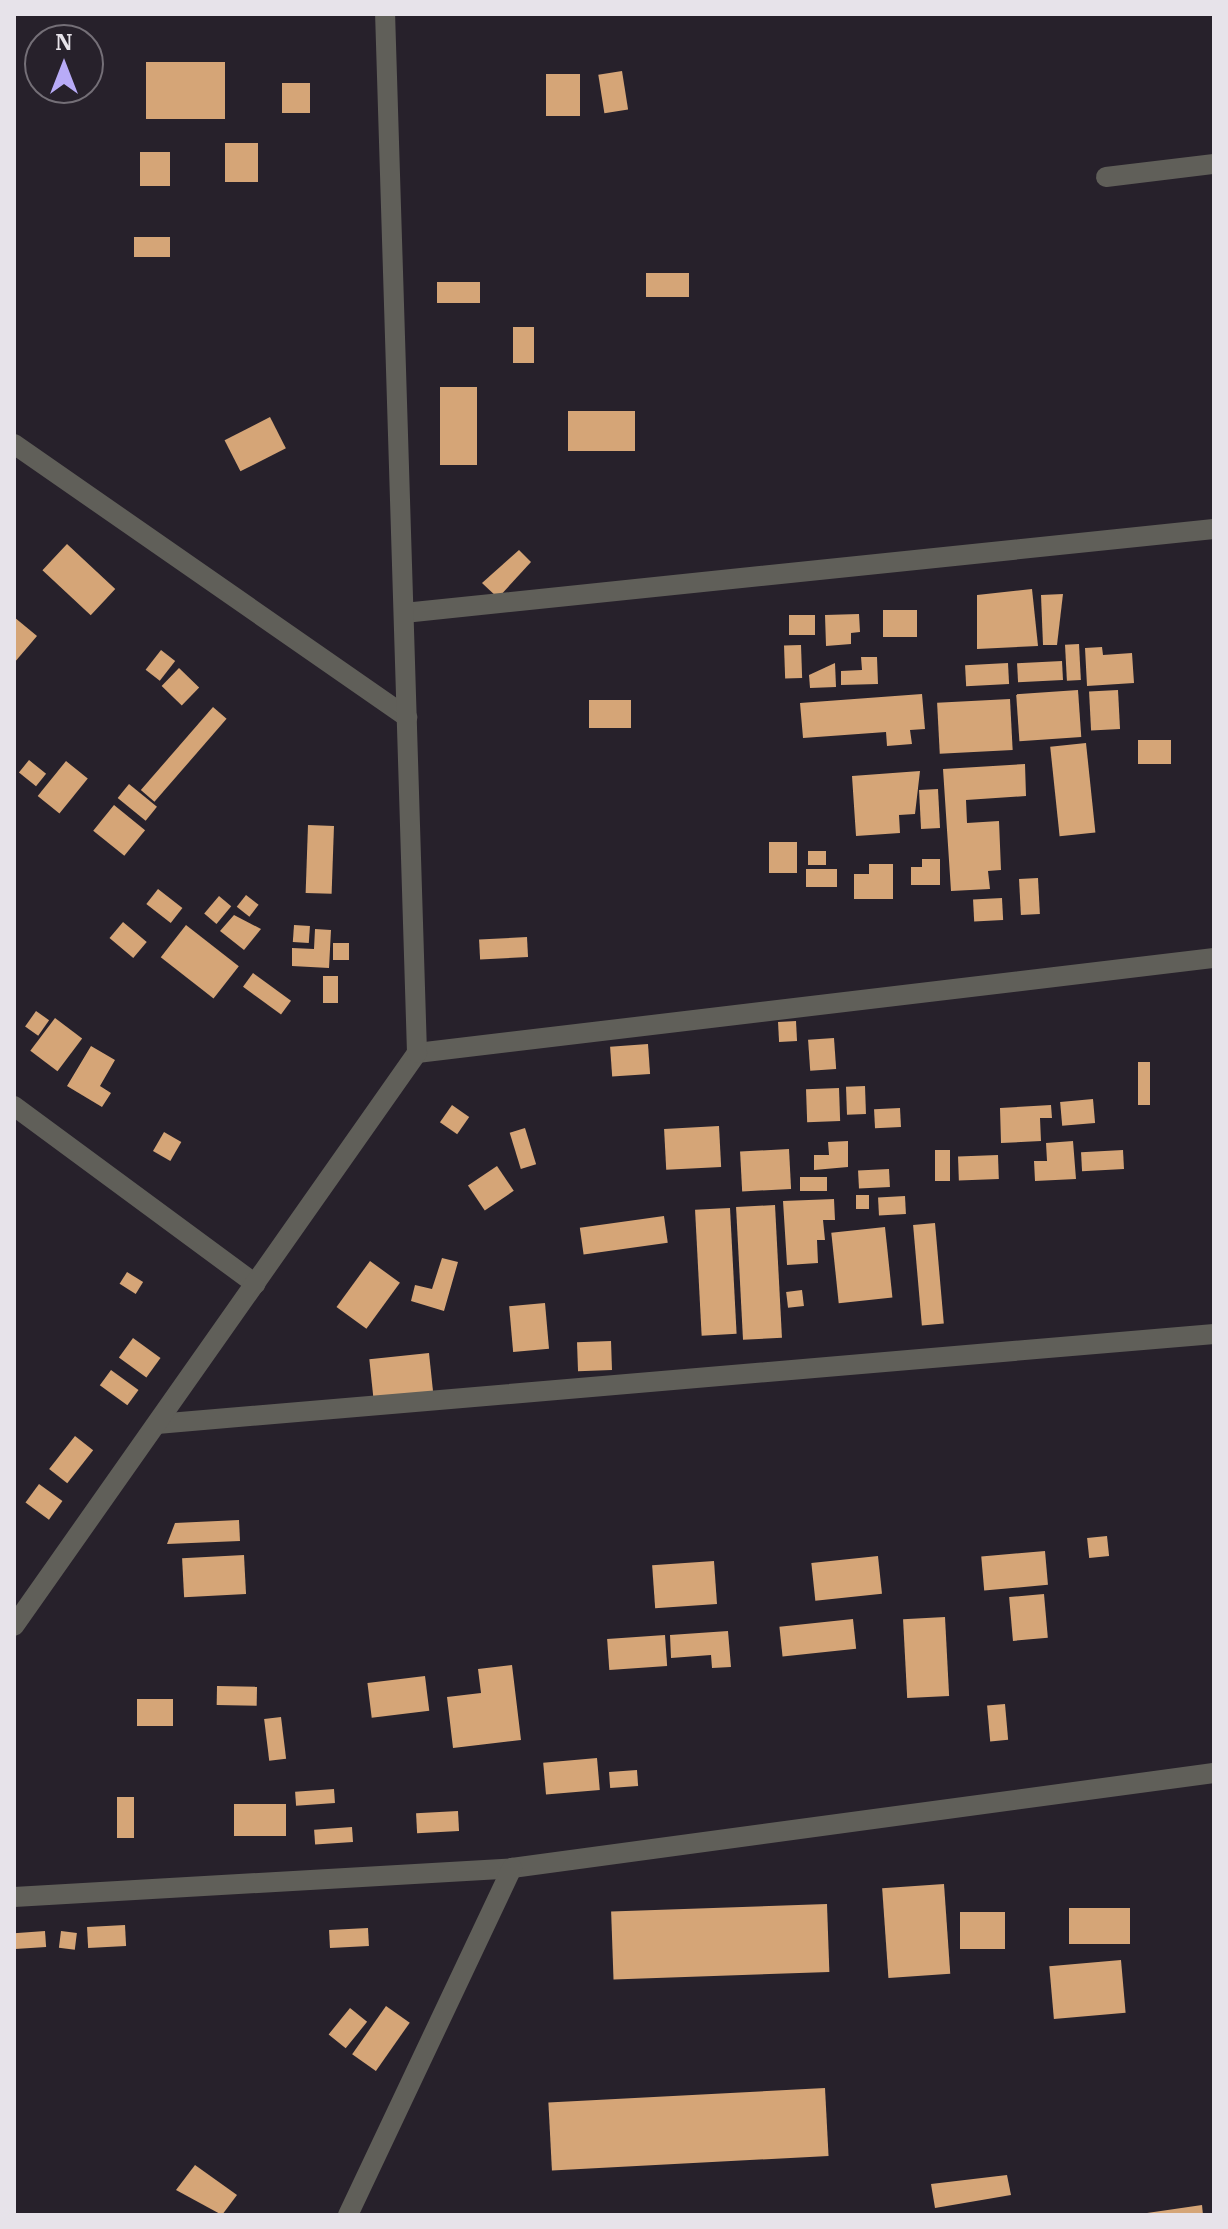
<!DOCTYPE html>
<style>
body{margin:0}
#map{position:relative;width:1228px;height:2229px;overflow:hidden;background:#27212b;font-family:"IBM Plex Serif",serif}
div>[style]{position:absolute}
.building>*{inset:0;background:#d5a577;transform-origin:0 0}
.street>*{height:20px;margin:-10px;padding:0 10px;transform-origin:10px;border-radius:10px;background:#605f59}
span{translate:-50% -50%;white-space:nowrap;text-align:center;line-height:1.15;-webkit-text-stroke:8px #27212b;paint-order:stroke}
.frame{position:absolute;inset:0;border:16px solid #e7e3ea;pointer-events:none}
.north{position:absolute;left:24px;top:24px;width:80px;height:80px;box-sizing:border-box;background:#27212b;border:2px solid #746f77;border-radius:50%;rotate:0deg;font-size:22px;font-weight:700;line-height:32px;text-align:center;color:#e7e3ea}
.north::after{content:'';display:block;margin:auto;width:28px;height:36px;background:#b8abf7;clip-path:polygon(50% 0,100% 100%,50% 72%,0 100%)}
</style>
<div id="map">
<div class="building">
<div style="left:146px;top:62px;width:79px;height:57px"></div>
<div style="left:622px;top:71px;width:39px;height:24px;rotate:81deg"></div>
<div style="left:546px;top:74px;width:34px;height:42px"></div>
<div style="left:282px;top:83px;width:28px;height:30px"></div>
<div style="left:225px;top:143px;width:33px;height:39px"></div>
<div style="left:140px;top:152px;width:30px;height:34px"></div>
<div style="left:134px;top:237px;width:36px;height:20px"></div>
<div style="left:646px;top:273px;width:43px;height:24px"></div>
<div style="left:437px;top:282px;width:43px;height:21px"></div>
<div style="left:513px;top:327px;width:21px;height:36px"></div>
<div style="left:440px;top:387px;width:37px;height:78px"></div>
<div style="left:568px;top:411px;width:67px;height:40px"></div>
<div style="left:270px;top:417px;width:35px;height:51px;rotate:63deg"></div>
<div style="left:67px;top:544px;width:66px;height:36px;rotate:43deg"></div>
<div style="clip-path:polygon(519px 550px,531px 562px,498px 598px,482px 583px)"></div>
<div style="clip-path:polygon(1032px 589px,1038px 646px,977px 649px,977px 595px)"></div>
<div style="clip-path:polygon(1063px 594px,1057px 645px,1043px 645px,1041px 595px)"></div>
<div style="left:883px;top:610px;width:34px;height:27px"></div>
<div style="clip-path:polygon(859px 614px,860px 632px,851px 633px,851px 644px,826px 646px,825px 615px)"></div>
<div style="left:815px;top:615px;width:20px;height:26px;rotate:90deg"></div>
<div style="clip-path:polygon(14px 617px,37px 636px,14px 663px)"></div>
<div style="left:1079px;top:644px;width:36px;height:14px;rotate:87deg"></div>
<div style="left:801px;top:645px;width:33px;height:17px;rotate:88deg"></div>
<div style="clip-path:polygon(1102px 647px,1103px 655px,1132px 653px,1134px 683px,1087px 686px,1085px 648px)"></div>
<div style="left:161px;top:650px;width:18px;height:25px;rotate:38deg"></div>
<div style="clip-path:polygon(861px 657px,877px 657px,878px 684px,841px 685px,841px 671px,862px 670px)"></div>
<div style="left:1062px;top:661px;width:19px;height:45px;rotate:87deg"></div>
<div style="clip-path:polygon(835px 663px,836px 687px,810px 688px,809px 675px)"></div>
<div style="left:1008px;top:663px;width:21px;height:43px;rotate:87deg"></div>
<div style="left:179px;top:668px;width:28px;height:25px;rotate:44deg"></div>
<div style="left:1078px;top:690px;width:47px;height:62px;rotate:86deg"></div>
<div style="left:1118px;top:690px;width:39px;height:29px;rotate:87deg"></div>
<div style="clip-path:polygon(922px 694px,925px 729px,910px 730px,912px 744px,887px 746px,886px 732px,803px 738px,800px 703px)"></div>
<div style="left:1010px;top:699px;width:51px;height:73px;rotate:87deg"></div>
<div style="left:589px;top:700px;width:42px;height:28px"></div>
<div style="left:213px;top:707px;width:18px;height:110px;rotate:41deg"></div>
<div style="left:1138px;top:740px;width:33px;height:24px"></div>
<div style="left:1086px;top:743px;width:90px;height:36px;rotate:84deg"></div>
<div style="left:29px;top:760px;width:22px;height:16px;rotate:39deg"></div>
<div style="left:66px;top:761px;width:28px;height:45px;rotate:39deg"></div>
<div style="clip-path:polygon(1025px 764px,1026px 796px,966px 800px,967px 823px,999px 821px,1001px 870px,988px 871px,990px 889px,951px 891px,943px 769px)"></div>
<div style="clip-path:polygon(920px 771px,915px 814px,899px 815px,900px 833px,856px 836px,852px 776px)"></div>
<div style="left:129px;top:784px;width:36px;height:18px;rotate:39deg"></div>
<div style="left:938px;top:789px;width:39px;height:19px;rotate:87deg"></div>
<div style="left:114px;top:805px;width:40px;height:33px;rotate:39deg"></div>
<div style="left:308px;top:825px;width:26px;height:68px;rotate:2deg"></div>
<div style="left:769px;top:842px;width:28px;height:31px"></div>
<div style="left:808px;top:851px;width:18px;height:14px"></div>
<div style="clip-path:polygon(922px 859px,940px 859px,940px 885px,911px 885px,911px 867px,922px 867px)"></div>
<div style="clip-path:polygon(869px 864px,893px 864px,893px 899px,854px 899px,854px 874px,869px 874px)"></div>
<div style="left:806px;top:869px;width:31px;height:18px"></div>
<div style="left:1038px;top:878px;width:36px;height:19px;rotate:87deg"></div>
<div style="left:158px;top:889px;width:31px;height:19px;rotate:38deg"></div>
<div style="left:246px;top:895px;width:16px;height:15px;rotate:38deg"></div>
<div style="left:219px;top:896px;width:16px;height:23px;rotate:40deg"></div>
<div style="left:1002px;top:898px;width:22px;height:29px;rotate:87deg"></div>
<div style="clip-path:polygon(234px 915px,261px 929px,244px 950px,220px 931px)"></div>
<div style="left:123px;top:922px;width:31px;height:21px;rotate:40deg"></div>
<div style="left:186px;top:925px;width:67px;height:41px;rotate:38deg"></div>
<div style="left:294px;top:925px;width:16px;height:17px;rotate:4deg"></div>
<div style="clip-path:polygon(315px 929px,331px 930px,329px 968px,292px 966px,292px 948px,314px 949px)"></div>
<div style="left:527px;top:937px;width:20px;height:48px;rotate:87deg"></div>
<div style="left:333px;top:943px;width:16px;height:17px"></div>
<div style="left:253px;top:973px;width:47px;height:17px;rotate:36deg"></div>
<div style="left:323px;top:976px;width:15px;height:27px"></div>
<div style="left:36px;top:1011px;width:16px;height:19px;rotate:35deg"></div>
<div style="left:55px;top:1018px;width:34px;height:41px;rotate:37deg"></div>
<div style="left:796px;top:1021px;width:20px;height:18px;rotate:87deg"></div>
<div style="left:834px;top:1038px;width:31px;height:26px;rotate:86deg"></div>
<div style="left:648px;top:1044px;width:30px;height:38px;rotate:86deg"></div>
<div style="clip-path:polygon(91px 1046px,115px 1060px,100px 1086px,111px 1093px,102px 1107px,67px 1086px)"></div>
<div style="left:1138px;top:1062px;width:12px;height:43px"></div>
<div style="left:865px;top:1086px;width:28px;height:19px;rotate:88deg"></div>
<div style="left:839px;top:1088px;width:33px;height:33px;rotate:88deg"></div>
<div style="left:1093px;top:1099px;width:24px;height:33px;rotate:85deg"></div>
<div style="left:452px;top:1105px;width:21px;height:21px;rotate:35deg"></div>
<div style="clip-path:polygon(1051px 1105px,1052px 1118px,1040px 1118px,1041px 1141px,1001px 1143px,1000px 1108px)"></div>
<div style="left:900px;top:1108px;width:19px;height:26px;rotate:87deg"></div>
<div style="left:719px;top:1126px;width:41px;height:55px;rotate:87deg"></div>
<div style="left:525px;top:1128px;width:38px;height:16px;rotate:73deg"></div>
<div style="left:164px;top:1132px;width:20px;height:22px;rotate:30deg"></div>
<div style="clip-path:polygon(848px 1141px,848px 1167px,814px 1170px,814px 1155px,829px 1155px,828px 1142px)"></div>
<div style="clip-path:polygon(1073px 1141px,1076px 1179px,1035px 1181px,1034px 1161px,1047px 1161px,1046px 1143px)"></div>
<div style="left:789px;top:1149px;width:40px;height:49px;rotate:87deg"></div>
<div style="left:935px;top:1150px;width:15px;height:31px"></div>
<div style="left:1123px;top:1150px;width:19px;height:42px;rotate:87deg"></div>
<div style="left:998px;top:1155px;width:24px;height:40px;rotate:88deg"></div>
<div style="left:497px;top:1166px;width:30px;height:35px;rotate:56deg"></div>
<div style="left:889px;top:1169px;width:18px;height:31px;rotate:87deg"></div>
<div style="left:827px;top:1177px;width:14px;height:27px;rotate:90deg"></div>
<div style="left:869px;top:1195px;width:14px;height:13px;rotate:90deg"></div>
<div style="left:905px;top:1196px;width:18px;height:27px;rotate:87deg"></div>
<div style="clip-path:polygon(834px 1199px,835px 1220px,823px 1220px,825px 1240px,817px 1240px,818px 1263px,787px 1265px,783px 1201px)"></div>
<div style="left:775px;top:1205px;width:133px;height:39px;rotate:87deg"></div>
<div style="left:730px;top:1208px;width:126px;height:35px;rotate:87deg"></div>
<div style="left:664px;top:1216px;width:27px;height:85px;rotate:82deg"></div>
<div style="left:935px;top:1223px;width:101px;height:22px;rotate:85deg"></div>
<div style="left:885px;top:1227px;width:71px;height:54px;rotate:84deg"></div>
<div style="clip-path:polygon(442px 1258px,458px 1262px,444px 1311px,411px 1301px,415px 1285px,432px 1289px)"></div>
<div style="left:370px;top:1261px;width:37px;height:57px;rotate:36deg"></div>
<div style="left:127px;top:1272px;width:19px;height:14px;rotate:32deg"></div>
<div style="left:802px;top:1290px;width:16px;height:16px;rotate:83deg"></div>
<div style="left:545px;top:1303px;width:46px;height:36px;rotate:85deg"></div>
<div style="left:133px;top:1338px;width:34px;height:24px;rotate:36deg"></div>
<div style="left:611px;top:1341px;width:29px;height:34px;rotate:88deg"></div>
<div style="left:429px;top:1353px;width:41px;height:60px;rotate:84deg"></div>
<div style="left:111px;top:1370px;width:34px;height:19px;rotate:36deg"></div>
<div style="left:75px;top:1436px;width:23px;height:42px;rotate:38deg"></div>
<div style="left:39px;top:1484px;width:29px;height:23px;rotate:36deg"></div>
<div style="clip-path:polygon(239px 1520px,240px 1541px,167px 1544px,175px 1523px)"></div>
<div style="left:1107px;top:1536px;width:20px;height:20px;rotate:84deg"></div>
<div style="left:1045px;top:1551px;width:34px;height:64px;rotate:85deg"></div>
<div style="left:244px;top:1555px;width:39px;height:62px;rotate:87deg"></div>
<div style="left:878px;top:1556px;width:38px;height:67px;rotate:84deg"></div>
<div style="left:714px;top:1561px;width:43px;height:62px;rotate:86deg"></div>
<div style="left:1044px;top:1594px;width:44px;height:35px;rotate:85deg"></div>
<div style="left:945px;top:1617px;width:79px;height:42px;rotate:87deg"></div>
<div style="left:853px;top:1619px;width:30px;height:74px;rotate:84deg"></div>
<div style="clip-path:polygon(728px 1631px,731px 1667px,712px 1668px,711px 1655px,671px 1658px,670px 1635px)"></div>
<div style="left:665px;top:1635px;width:31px;height:58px;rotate:86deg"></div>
<div style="clip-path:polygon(512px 1665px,521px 1740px,453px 1748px,447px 1697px,481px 1693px,478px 1669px)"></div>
<div style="left:425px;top:1676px;width:35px;height:58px;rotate:83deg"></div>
<div style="left:217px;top:1686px;width:40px;height:19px;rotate:1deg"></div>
<div style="left:137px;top:1699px;width:36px;height:27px"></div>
<div style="left:1005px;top:1704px;width:36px;height:18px;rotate:85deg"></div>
<div style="left:281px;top:1717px;width:42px;height:17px;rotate:83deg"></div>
<div style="left:597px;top:1758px;width:32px;height:54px;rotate:85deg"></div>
<div style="left:637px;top:1770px;width:16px;height:28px;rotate:86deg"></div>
<div style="left:334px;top:1789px;width:14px;height:39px;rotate:86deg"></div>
<div style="left:117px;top:1797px;width:17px;height:41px"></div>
<div style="left:286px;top:1804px;width:32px;height:52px;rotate:90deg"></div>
<div style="left:458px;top:1811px;width:20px;height:42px;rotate:87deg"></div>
<div style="left:352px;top:1827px;width:15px;height:38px;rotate:86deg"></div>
<div style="left:944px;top:1884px;width:90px;height:62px;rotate:86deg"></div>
<div style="left:827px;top:1904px;width:68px;height:216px;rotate:88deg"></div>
<div style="left:1069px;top:1908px;width:61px;height:36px"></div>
<div style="left:960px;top:1912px;width:45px;height:37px"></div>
<div style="left:125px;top:1925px;width:21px;height:38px;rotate:87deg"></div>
<div style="left:368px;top:1928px;width:18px;height:39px;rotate:87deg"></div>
<div style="left:45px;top:1931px;width:16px;height:31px;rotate:86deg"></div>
<div style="left:61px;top:1931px;width:16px;height:17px;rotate:7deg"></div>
<div style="left:1121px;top:1960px;width:53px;height:72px;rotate:85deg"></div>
<div style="left:386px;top:2006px;width:29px;height:59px;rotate:35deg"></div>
<div style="left:350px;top:2008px;width:22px;height:34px;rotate:39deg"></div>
<div style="left:825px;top:2088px;width:68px;height:277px;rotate:87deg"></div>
<div style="clip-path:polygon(195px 2165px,237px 2195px,222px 2215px,176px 2190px)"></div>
<div style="clip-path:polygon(1007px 2175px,1011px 2195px,935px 2208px,931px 2184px)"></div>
<div style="clip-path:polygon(1202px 2205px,1203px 2215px,1147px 2215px,1147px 2213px)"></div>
</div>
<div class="street">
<div style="left:1106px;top:177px;width:109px;rotate:-6.9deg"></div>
<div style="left:14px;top:444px;width:479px;rotate:34.8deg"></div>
<div style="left:404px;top:613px;width:814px;rotate:-5.92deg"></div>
<div style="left:417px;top:1053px;width:803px;rotate:-6.8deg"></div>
<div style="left:14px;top:1106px;width:300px;rotate:36.4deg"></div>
<div style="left:157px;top:1424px;width:1061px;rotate:-4.87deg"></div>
<div style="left:14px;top:1626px;width:701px;rotate:-54.88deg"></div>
<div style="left:417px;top:1053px;width:1039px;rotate:-91.76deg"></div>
<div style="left:14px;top:1897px;width:499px;rotate:-3.3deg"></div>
<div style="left:512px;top:1868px;width:708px;rotate:-7.71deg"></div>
<div style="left:348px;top:2215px;width:384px;rotate:-64.7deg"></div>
</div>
<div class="frame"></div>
<div class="north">N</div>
</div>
